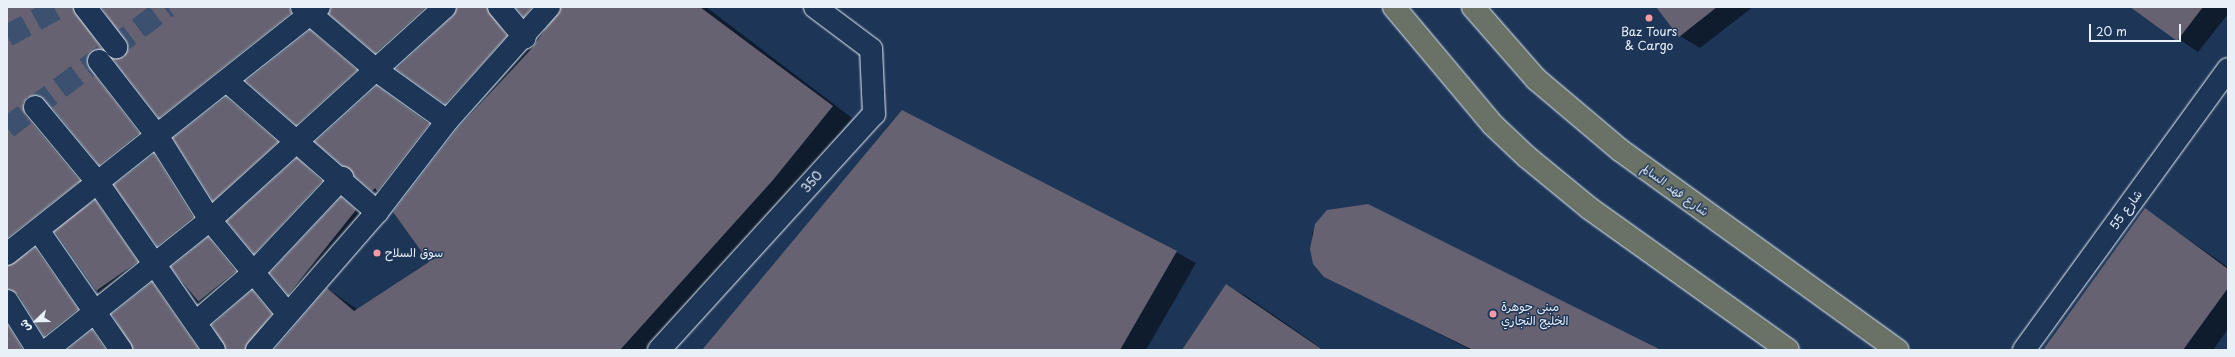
<!DOCTYPE html>
<meta charset="utf-8">
<style>
body{margin:0}
#map{position:relative;width:2235px;height:357px;overflow:hidden;background:#1d3557;font-family:"Playpen Sans","Playpen Sans Arabic",sans-serif}
div>[style]{position:absolute}
.shadow>*{inset:0;background:#0007}
.building>*{inset:0;background:#666272;transform-origin:0 0}
.street-tunnel>*{height:22px;margin-top:-11px;transform-origin:0;background:repeating-linear-gradient(90deg,#3b516f 0 22px,transparent 0 33px)}
.roads{filter:drop-shadow(0 0 1px #e8f1f8) drop-shadow(0 0 1px #e8f1f8)}
.street>*{height:22px;margin:-11px;padding:0 11px;transform-origin:11px;border-radius:11px;background:#1d3557}
.primary>*{height:22px;margin:-11px;padding:0 11px;transform-origin:11px;border-radius:11px;background:#6a7266}
.dots>*{width:11px;height:11px;translate:-50% -50%;box-sizing:border-box;border:2px solid #1d3557;border-radius:50%}
span{translate:-50% -50%;white-space:nowrap;text-align:center;line-height:1.15;-webkit-text-stroke:3px #1d3557;paint-order:stroke}
.poi-label{font-size:12px;color:#e8f1f8}
.left{translate:0 -50%;text-align:left}
.street-label{font-size:12px;color:#e8f1f8}
.frame{position:absolute;inset:0;border:8px solid #e8f1f8;pointer-events:none}
.north{position:absolute;left:16px;top:301px;width:40px;height:40px;-webkit-text-stroke:3px #1d3557;paint-order:stroke;rotate:247deg;font-size:11px;font-weight:700;line-height:16px;text-align:center;color:#e8f1f8}
.north::after{content:'';display:block;margin:auto;width:14px;height:18px;background:#e8f1f8;clip-path:polygon(50% 0,100% 100%,50% 72%,0 100%)}
.scale{position:absolute;left:2089px;top:24px;width:92px;height:18px;box-sizing:border-box;border:2px solid #e8f1f8;border-top:0;padding-left:5px;font-size:12px;line-height:14px;white-space:nowrap;color:#e8f1f8;-webkit-text-stroke:3px #1d3557;paint-order:stroke}
</style>
<div id="map">
<div class="shadow">
<div style="clip-path:polygon(7px 7px,100px 7px,97px 8px,118px 58px,128px 53px,127px 39px,102px 7px,317px 7px,179px 128px,160px 117px,117px 62px,107px 67px,158px 145px,120px 176px,100px 164px,52px 106px,43px 114px,99px 192px,13px 262px,35px 249px,55px 260px,97px 321px,64px 347px,45px 336px,23px 301px,20px 302px,35px 350px,7px 350px)"></div>
<div style="clip-path:polygon(330px 7px,706px 7px,852px 118px,793px 191px,650px 350px,275px 350px,328px 289px,358px 310px,431px 262px,457px 130px,563px 9px,544px 27px,516px 8px,510px 9px,526px 47px,465px 115px,397px 69px,455px 17px,457px 8px,396px 64px,376px 52px,330px 13px)"></div>
<div style="clip-path:polygon(1657px 7px,1753px 7px,1700px 48px,1680px 36px)"></div>
<div style="clip-path:polygon(2132px 7px,2228px 7px,2228px 14px,2198px 52px)"></div>
<div style="clip-path:polygon(310px 31px,330px 43px,375px 82px,316px 135px,297px 124px)"></div>
<div style="clip-path:polygon(377px 87px,448px 135px,392px 201px,373px 190px)"></div>
<div style="clip-path:polygon(226px 98px,245px 109px,296px 154px,233px 211px,213px 200px)"></div>
<div style="clip-path:polygon(154px 155px,173px 166px,212px 229px,177px 257px,158px 245px,116px 185px)"></div>
<div style="clip-path:polygon(297px 160px,341px 193px,274px 264px,255px 253px)"></div>
<div style="clip-path:polygon(341px 199px,375px 222px,308px 305px,289px 294px,271px 273px)"></div>
<div style="clip-path:polygon(95px 202px,114px 213px,156px 273px,117px 304px,98px 293px)"></div>
<div style="clip-path:polygon(2145px 210px,2228px 267px,2228px 329px,2213px 350px,2045px 350px)"></div>
<div style="clip-path:polygon(1328px 211px,1659px 350px,1471px 350px,1325px 276px,1314px 263px,1312px 233px)"></div>
<div style="clip-path:polygon(208px 239px,228px 250px,255px 283px,218px 315px,198px 304px,173px 267px)"></div>
<div style="clip-path:polygon(1176px 252px,1196px 263px,1146px 350px,703px 350px)"></div>
<div style="clip-path:polygon(152px 284px,172px 295px,210px 350px,134px 350px)"></div>
<div style="clip-path:polygon(1226px 285px,1246px 296px,1324px 350px,1183px 350px)"></div>
<div style="clip-path:polygon(252px 292px,272px 303px,291px 326px,271px 350px,227px 350px)"></div>
<div style="clip-path:polygon(92px 331px,112px 343px,117px 350px,67px 350px)"></div>
</div>
<div class="building">
<div style="clip-path:polygon(7px 7px,73px 7px,102px 49px,88px 56px,89px 68px,139px 133px,99px 165px,45px 99px,39px 95px,27px 97px,23px 103px,25px 115px,80px 181px,7px 238px)"></div>
<div style="clip-path:polygon(101px 7px,290px 7px,291px 13px,159px 118px,113px 59px,124px 57px,128px 45px)"></div>
<div style="clip-path:polygon(331px 7px,426px 7px,375px 53px,329px 14px)"></div>
<div style="clip-path:polygon(457px 7px,487px 7px,507px 36px,445px 104px,396px 69px,453px 16px)"></div>
<div style="clip-path:polygon(515px 7px,532px 7px,524px 17px)"></div>
<div style="clip-path:polygon(561px 7px,700px 7px,833px 106px,773px 180px,620px 350px,274px 350px,327px 288px,354px 311px,429px 262px,393px 212px,457px 129px,533px 47px)"></div>
<div style="clip-path:polygon(1656px 7px,1717px 7px,1679px 37px)"></div>
<div style="clip-path:polygon(2130px 7px,2203px 7px,2177px 41px)"></div>
<div style="clip-path:polygon(310px 30px,357px 70px,296px 125px,246px 81px)"></div>
<div style="clip-path:polygon(377px 86px,429px 124px,377px 191px,375px 188px,372px 191px,315px 142px)"></div>
<div style="clip-path:polygon(226px 97px,278px 142px,213px 201px,173px 138px)"></div>
<div style="clip-path:polygon(902px 110px,1177px 251px,1120px 350px,702px 350px)"></div>
<div style="clip-path:polygon(154px 154px,193px 217px,157px 246px,114px 185px)"></div>
<div style="clip-path:polygon(297px 158px,322px 181px,254px 254px,227px 221px)"></div>
<div style="clip-path:polygon(341px 197px,356px 210px,288px 295px,270px 273px)"></div>
<div style="left:95px;top:200px;width:75px;height:51px;rotate:55deg"></div>
<div style="clip-path:polygon(1368px 204px,1661px 350px,1473px 350px,1324px 277px,1313px 264px,1310px 249px,1315px 224px,1327px 210px)"></div>
<div style="clip-path:polygon(2145px 208px,2228px 269px,2228px 288px,2183px 350px,2043px 350px)"></div>
<div style="left:208px;top:237px;width:44px;height:48px;rotate:51deg"></div>
<div style="clip-path:polygon(35px 248px,78px 309px,44px 336px,18px 294px,7px 289px,7px 266px)"></div>
<div style="clip-path:polygon(152px 282px,199px 350px,133px 350px,112px 314px)"></div>
<div style="clip-path:polygon(1226px 284px,1323px 350px,1182px 350px)"></div>
<div style="clip-path:polygon(252px 290px,272px 314px,245px 350px,226px 350px,212px 325px)"></div>
<div style="clip-path:polygon(7px 324px,23px 350px,7px 350px)"></div>
<div style="clip-path:polygon(92px 330px,106px 350px,67px 350px)"></div>
</div>
<div class="street-tunnel">
<div style="left:7px;top:36px;width:60px;rotate:-28.7deg"></div>
<div style="left:7px;top:128px;width:201px;rotate:-37.1deg"></div>
</div>
<div class="roads">
<div class="street">
<div style="left:85px;top:7px;width:51px;rotate:52.2deg"></div>
<div style="left:302px;top:7px;width:97px;rotate:40.4deg"></div>
<div style="left:376px;top:70px;width:87px;rotate:35.7deg"></div>
<div style="left:499px;top:7px;width:40px;rotate:50deg"></div>
<div style="left:99px;top:61px;width:96px;rotate:52.2deg"></div>
<div style="left:158px;top:137px;width:98px;rotate:57.9deg"></div>
<div style="left:210px;top:220px;width:121px;rotate:50.4deg"></div>
<div style="left:228px;top:82px;width:198px;rotate:41.1deg"></div>
<div style="left:35px;top:107px;width:99px;rotate:50.3deg"></div>
<div style="left:98px;top:183px;width:203px;rotate:55.2deg"></div>
<div style="left:38px;top:230px;width:146px;rotate:55.3deg"></div>
<div style="left:7px;top:254px;width:398px;rotate:-38.4deg"></div>
<div style="left:7px;top:301px;width:58px;rotate:57.7deg"></div>
<div style="left:196px;top:322px;width:74px;rotate:-40.6deg"></div>
<div style="left:252px;top:274px;width:132px;rotate:-46.8deg"></div>
<div style="left:47px;top:350px;width:208px;rotate:-38.6deg"></div>
<div style="left:210px;top:220px;width:317px;rotate:-42.2deg"></div>
<div style="left:257px;top:350px;width:183px;rotate:-49deg"></div>
<div style="left:377px;top:212px;width:115px;rotate:-52.4deg"></div>
<div style="left:447px;top:121px;width:153px;rotate:-48.2deg"></div>
<div style="left:659px;top:350px;width:319px;rotate:-47.7deg"></div>
<div style="left:874px;top:114px;width:65px;rotate:-92.6deg"></div>
<div style="left:871px;top:49px;width:70px;rotate:-143.1deg"></div>
<div style="left:2024px;top:350px;width:347px;rotate:-54deg"></div>
</div>
<div class="primary">
<div style="left:1394px;top:7px;width:154px;rotate:50deg"></div>
<div style="left:1493px;top:125px;width:47px;rotate:43.3deg"></div>
<div style="left:1527px;top:157px;width:80px;rotate:39.4deg"></div>
<div style="left:1589px;top:208px;width:244px;rotate:35.5deg"></div>
<div style="left:1473px;top:7px;width:96px;rotate:48.8deg"></div>
<div style="left:1536px;top:79px;width:110px;rotate:40.2deg"></div>
<div style="left:1620px;top:150px;width:342px;rotate:35.8deg"></div>
</div>
</div>
<div class="dots">
<div style="left:1649px;top:18px;background:#ff9aa2"></div>
<div style="left:377px;top:253px;background:#ff9aa2"></div>
<div style="left:1493px;top:314px;background:#ff9aa2"></div>
</div>
<div class="poi-label">
<span style="left:1649px;top:39px">Baz Tours<br>&amp; Cargo</span>
<span class="left" style="left:385px;top:253px">سوق السلاح</span>
<span class="left" style="left:1501px;top:314px">مبنى جوهرة<br>الخليج التجاري</span>
</div>
<div class="street-label">
<span style="left:812px;top:182px;rotate:-48deg">350</span>
<span style="left:1675px;top:190px;rotate:36deg">شارع فهد السالم</span>
<span style="left:2126px;top:210px;rotate:-54deg">شارع 55</span>
</div>
<div class="frame"></div>
<div class="north">ش</div>
<div class="scale">20 m</div>
</div>
